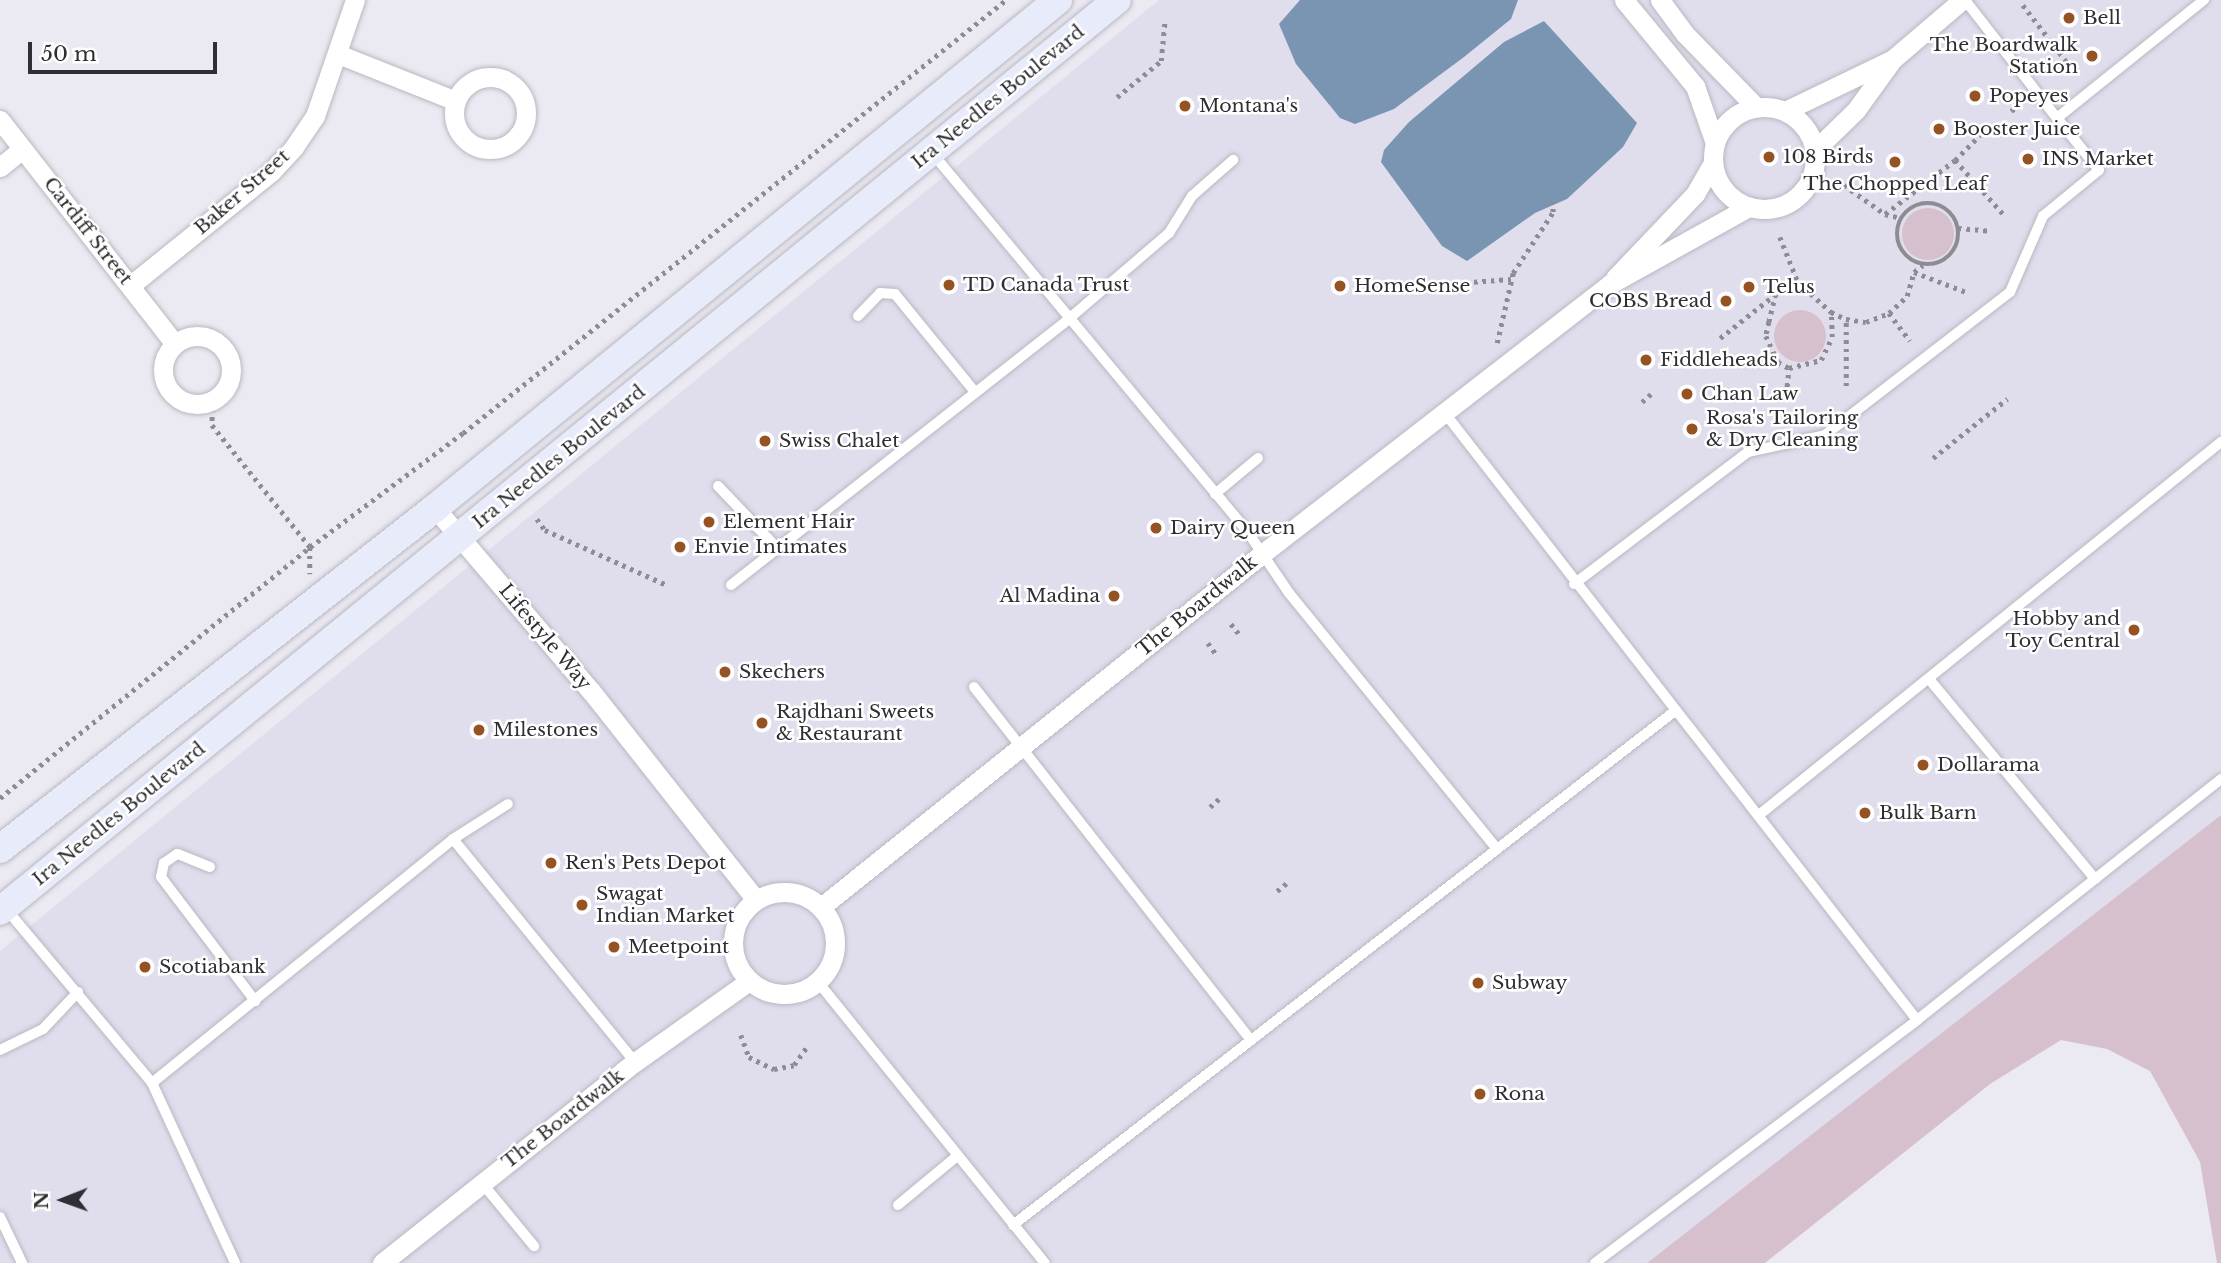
<!DOCTYPE html>
<style>
body{margin:0}
#map{position:relative;width:2221px;height:1263px;overflow:hidden;background:#ebe9f2;font-family:"Libre Baskerville",serif}
div>[style]{position:absolute}
.built>*{inset:0;background:#e0dded}
.green>*{inset:0;background:#d7c0ce}
.round{border-radius:50%}
.water>*{inset:0;background:#7995b1}
.path>*{height:4.5px;margin-top:-2.25px;transform-origin:0;background:repeating-linear-gradient(90deg,#8d8c92 0 3.5px,transparent 0 8.5px)}
.path>.ring{margin:-2.25px;padding:0;box-sizing:content-box;background:none;border:4.5px solid #8d8c92;border-radius:50%}
.roads{filter:drop-shadow(0 0 2px #bab8c1) drop-shadow(0 0 2px #bab8c1)}
.lane>*{height:10px;margin:-5px;padding:0 5px;transform-origin:5px;border-radius:5px;background:#fff}
.street>*{height:19px;margin:-9.5px;padding:0 9.5px;transform-origin:9.5px;border-radius:9.5px;background:#fff}
.street>.ring{margin:-9.5px;padding:0;box-sizing:content-box;background:none;border:19px solid #fff;border-radius:50%}
.secondary>*{height:28px;margin:-14px;padding:0 14px;transform-origin:14px;border-radius:14px;background:#e8ecfa}
.dots>*{width:19px;height:19px;translate:-50% -50%;box-sizing:border-box;border:4px solid #fff;border-radius:50%}
span{translate:-50% -50%;white-space:nowrap;text-align:center;line-height:1.15;-webkit-text-stroke:5px #fff;paint-order:stroke}
.poi-label{font-size:19px;color:#2f2e32}
.left{translate:0 -50%;text-align:left}
.right{translate:-100% -50%;text-align:right}
.street-label{font-size:19px;color:#2f2e32}
.north{position:absolute;left:28px;top:1165px;width:70px;height:70px;-webkit-text-stroke:5px #fff;paint-order:stroke;rotate:269deg;font-size:19px;font-weight:700;line-height:28px;text-align:center;color:#2f2e32}
.north::after{content:'';display:block;margin:auto;width:24px;height:32px;background:#2f2e32;clip-path:polygon(50% 0,100% 100%,50% 72%,0 100%)}
.scale{position:absolute;left:28px;top:42px;width:189px;height:32px;box-sizing:border-box;border:4px solid #2f2e32;border-top:0;padding-left:9px;font-size:21px;line-height:24px;white-space:nowrap;color:#2f2e32;-webkit-text-stroke:5px #fff;paint-order:stroke}
</style>
<div id="map">
<div class="built">
<div style="clip-path:polygon(1159px 0,2221px 0,2221px 815px,1647px 1263px,0 1263px,0 951px)"></div>
</div>
<div class="green">
<div class="round" style="left:1902px;top:208px;width:52px;height:52px"></div>
<div class="round" style="left:1774px;top:310px;width:52px;height:52px"></div>
<div style="clip-path:polygon(2221px 815px,2221px 1263px,2217px 1263px,2200px 1162px,2150px 1071px,2107px 1049px,2061px 1040px,1990px 1084px,1765px 1263px,1647px 1263px)"></div>
</div>
<div class="water">
<div style="clip-path:polygon(1300px 0,1518px 0,1511px 19px,1464px 57px,1394px 109px,1355px 124px,1340px 118px,1296px 64px,1279px 24px)"></div>
<div style="clip-path:polygon(1544px 21px,1637px 123px,1623px 147px,1567px 199px,1535px 213px,1467px 261px,1442px 246px,1381px 162px,1384px 150px,1409px 122px,1504px 42px)"></div>
</div>
<div class="path">
<div style="left:2023px;top:5px;width:76px;rotate:52.5deg"></div>
<div style="left:1117px;top:97px;width:57px;rotate:-39.3deg"></div>
<div style="left:1161px;top:61px;width:42px;rotate:-84.6deg"></div>
<div style="left:2011px;top:111px;width:14px;rotate:-39deg"></div>
<div style="left:1955px;top:160px;width:76px;rotate:48.2deg"></div>
<div style="left:1844px;top:185px;width:50px;rotate:35.3deg"></div>
<div style="left:1885px;top:214px;width:88px;rotate:-37.6deg"></div>
<div style="left:1955px;top:160px;width:35px;rotate:-45deg"></div>
<div class="ring" style="left:1897px;top:203px;width:57.5px;height:57.5px"></div>
<div style="left:1885px;top:214px;width:16px;rotate:14deg"></div>
<div style="left:1958px;top:228px;width:32px;rotate:5deg"></div>
<div style="left:1780px;top:237px;width:48px;rotate:68.2deg"></div>
<div style="left:1798px;top:282px;width:45px;rotate:42.3deg"></div>
<div style="left:1831px;top:312px;width:17px;rotate:25deg"></div>
<div style="left:1846px;top:319px;width:20px;rotate:9deg"></div>
<div style="left:1866px;top:322px;width:25px;rotate:-21deg"></div>
<div style="left:1889px;top:313px;width:25px;rotate:-43deg"></div>
<div style="left:1907px;top:296px;width:25px;rotate:-74deg"></div>
<div style="left:1914px;top:272px;width:11px;rotate:-38deg"></div>
<div style="left:1914px;top:272px;width:56px;rotate:21deg"></div>
<div style="left:1798px;top:282px;width:25px;rotate:151deg"></div>
<div style="left:1776px;top:294px;width:29px;rotate:104deg"></div>
<div style="left:1769px;top:322px;width:14px;rotate:102deg"></div>
<div style="left:1766px;top:336px;width:29px;rotate:65deg"></div>
<div style="left:1778px;top:362px;width:13px;rotate:29deg"></div>
<div style="left:1789px;top:368px;width:33px;rotate:-14deg"></div>
<div style="left:1821px;top:360px;width:25px;rotate:-64deg"></div>
<div style="left:1832px;top:337px;width:25px;rotate:-92deg"></div>
<div style="left:1457px;top:283px;width:54px;rotate:-4.2deg"></div>
<div style="left:1889px;top:313px;width:35px;rotate:53deg"></div>
<div style="left:1720px;top:338px;width:71px;rotate:-38.2deg"></div>
<div style="left:1497px;top:343px;width:72px;rotate:-77.1deg"></div>
<div style="left:1513px;top:273px;width:73px;rotate:-56.7deg"></div>
<div style="left:1553px;top:212px;width:11px;rotate:-95deg"></div>
<div style="left:1846px;top:386px;width:67px;rotate:-90deg"></div>
<div style="left:1786px;top:395px;width:27px;rotate:-84deg"></div>
<div style="left:213px;top:400px;width:25px;rotate:92deg"></div>
<div style="left:212px;top:425px;width:156px;rotate:51.2deg"></div>
<div style="left:310px;top:547px;width:27px;rotate:90deg"></div>
<div style="left:1642px;top:402px;width:13px;rotate:-42deg"></div>
<div style="left:1933px;top:458px;width:95px;rotate:-38.6deg"></div>
<div style="left:537px;top:519px;width:14px;rotate:54deg"></div>
<div style="left:545px;top:530px;width:134px;rotate:24.3deg"></div>
<div style="left:1231px;top:624px;width:14px;rotate:51deg"></div>
<div style="left:1208px;top:643px;width:14px;rotate:54deg"></div>
<div style="left:0;top:798px;width:399px;rotate:-39deg"></div>
<div style="left:310px;top:547px;width:191px;rotate:-36.7deg"></div>
<div style="left:463px;top:433px;width:695px;rotate:-38.57deg"></div>
<div style="left:1210px;top:807px;width:15px;rotate:-42deg"></div>
<div style="left:1277px;top:891px;width:14px;rotate:-39deg"></div>
<div style="left:741px;top:1035px;width:23px;rotate:70deg"></div>
<div style="left:749px;top:1057px;width:28px;rotate:26deg"></div>
<div style="left:774px;top:1069px;width:20px;rotate:-11deg"></div>
<div style="left:794px;top:1065px;width:24px;rotate:-55deg"></div>
</div>
<div class="roads">
<div class="lane">
<div style="left:1965px;top:0;width:150px;rotate:52.1deg"></div>
<div style="left:2057px;top:118px;width:189px;rotate:-38.8deg"></div>
<div style="left:933px;top:154px;width:487px;rotate:50.2deg"></div>
<div style="left:1245px;top:528px;width:78px;rotate:55.9deg"></div>
<div style="left:1289px;top:593px;width:330px;rotate:50.9deg"></div>
<div style="left:858px;top:316px;width:32px;rotate:-46deg"></div>
<div style="left:880px;top:293px;width:15px;rotate:4deg"></div>
<div style="left:895px;top:294px;width:127px;rotate:50.8deg"></div>
<div style="left:1444px;top:412px;width:770px;rotate:52.12deg"></div>
<div style="left:718px;top:486px;width:86px;rotate:46.4deg"></div>
<div style="left:1215px;top:494px;width:56px;rotate:-39.9deg"></div>
<div style="left:1574px;top:584px;width:218px;rotate:-37.2deg"></div>
<div style="left:1748px;top:452px;width:79px;rotate:-12.4deg"></div>
<div style="left:1825px;top:435px;width:234px;rotate:-37.7deg"></div>
<div style="left:2010px;top:292px;width:83px;rotate:-66.5deg"></div>
<div style="left:2043px;top:216px;width:72px;rotate:-39.4deg"></div>
<div style="left:2099px;top:170px;width:67px;rotate:-128.9deg"></div>
<div style="left:731px;top:585px;width:433px;rotate:-38.2deg"></div>
<div style="left:1071px;top:317px;width:129px;rotate:-40.6deg"></div>
<div style="left:1169px;top:233px;width:44px;rotate:-58.1deg"></div>
<div style="left:1192px;top:196px;width:55px;rotate:-41.3deg"></div>
<div style="left:1929px;top:679px;width:260px;rotate:50.3deg"></div>
<div style="left:974px;top:687px;width:449px;rotate:51.9deg"></div>
<div style="left:1759px;top:815px;width:594px;rotate:-38.92deg"></div>
<div style="left:453px;top:839px;width:65px;rotate:-32.5deg"></div>
<div style="left:210px;top:867px;width:35px;rotate:-158deg"></div>
<div style="left:177px;top:854px;width:16px;rotate:145deg"></div>
<div style="left:164px;top:863px;width:14px;rotate:102deg"></div>
<div style="left:161px;top:877px;width:156px;rotate:52.8deg"></div>
<div style="left:7px;top:910px;width:226px;rotate:50deg"></div>
<div style="left:152px;top:1083px;width:198px;rotate:65.2deg"></div>
<div style="left:818px;top:982px;width:361px;rotate:51.1deg"></div>
<div style="left:0;top:1050px;width:48px;rotate:-26deg"></div>
<div style="left:43px;top:1029px;width:51px;rotate:-46.6deg"></div>
<div style="left:152px;top:1083px;width:387px;rotate:-39deg"></div>
<div style="left:453px;top:839px;width:288px;rotate:50.8deg"></div>
<div style="left:482px;top:1183px;width:82px;rotate:50.5deg"></div>
<div style="left:898px;top:1205px;width:75px;rotate:-39.6deg"></div>
<div style="left:0;top:1217px;width:51px;rotate:64.4deg"></div>
<div style="left:1013px;top:1225px;width:838px;rotate:-37.83deg"></div>
<div style="left:1595px;top:1263px;width:403px;rotate:-37deg"></div>
<div style="left:1917px;top:1020px;width:388px;rotate:-38.4deg"></div>
</div>
<div class="street">
<div style="left:1624px;top:0;width:112px;rotate:50.5deg"></div>
<div style="left:1695px;top:86px;width:60px;rotate:70.7deg"></div>
<div style="left:1660px;top:0;width:42px;rotate:53.7deg"></div>
<div style="left:1685px;top:34px;width:102px;rotate:45.8deg"></div>
<div style="left:338px;top:54px;width:127px;rotate:21.7deg"></div>
<div class="ring" style="left:454px;top:77px;width:53px;height:53px"></div>
<div class="ring" style="left:1713px;top:107px;width:83px;height:83px"></div>
<div style="left:1785px;top:111px;width:120px;rotate:-25.7deg"></div>
<div style="left:1893px;top:59px;width:91px;rotate:-40.5deg"></div>
<div style="left:0;top:120px;width:284px;rotate:52deg"></div>
<div style="left:1815px;top:150px;width:57px;rotate:-44.3deg"></div>
<div style="left:1856px;top:110px;width:58px;rotate:-54.1deg"></div>
<div style="left:0;top:167px;width:28px;rotate:-39deg"></div>
<div style="left:1615px;top:278px;width:116px;rotate:-46.4deg"></div>
<div style="left:1695px;top:194px;width:36px;rotate:-60deg"></div>
<div style="left:131px;top:285px;width:180px;rotate:-38.9deg"></div>
<div style="left:271px;top:172px;width:34px;rotate:-47deg"></div>
<div style="left:294px;top:147px;width:37px;rotate:-56deg"></div>
<div style="left:315px;top:116px;width:123px;rotate:-71deg"></div>
<div class="ring" style="left:163px;top:336px;width:49px;height:49px"></div>
<div style="left:435px;top:508px;width:240px;rotate:49.6deg"></div>
<div style="left:591px;top:691px;width:266px;rotate:51.7deg"></div>
<div class="ring" style="left:733px;top:892px;width:83px;height:83px"></div>
<div style="left:821px;top:907px;width:565px;rotate:-38.68deg"></div>
<div style="left:1262px;top:554px;width:440px;rotate:-37.8deg"></div>
<div style="left:1610px;top:284px;width:159px;rotate:-29deg"></div>
<div style="left:382px;top:1263px;width:323px;rotate:-38.5deg"></div>
<div style="left:635px;top:1062px;width:140px;rotate:-35.4deg"></div>
</div>
<div class="secondary">
<div style="left:0;top:849px;width:553px;rotate:-38.09deg"></div>
<div style="left:435px;top:508px;width:804px;rotate:-39.19deg"></div>
<div style="left:0;top:911px;width:1441px;rotate:-39.2deg"></div>
</div>
</div>
<div class="dots">
<div style="left:2069px;top:18px;background:#955222"></div>
<div style="left:2092px;top:56px;background:#955222"></div>
<div style="left:1975px;top:96px;background:#955222"></div>
<div style="left:1185px;top:106px;background:#955222"></div>
<div style="left:1939px;top:129px;background:#955222"></div>
<div style="left:1769px;top:157px;background:#955222"></div>
<div style="left:2028px;top:159px;background:#955222"></div>
<div style="left:1895px;top:162px;background:#955222"></div>
<div style="left:949px;top:285px;background:#955222"></div>
<div style="left:1340px;top:286px;background:#955222"></div>
<div style="left:1749px;top:287px;background:#955222"></div>
<div style="left:1726px;top:301px;background:#955222"></div>
<div style="left:1646px;top:360px;background:#955222"></div>
<div style="left:1687px;top:394px;background:#955222"></div>
<div style="left:1692px;top:429px;background:#955222"></div>
<div style="left:765px;top:441px;background:#955222"></div>
<div style="left:709px;top:522px;background:#955222"></div>
<div style="left:1156px;top:528px;background:#955222"></div>
<div style="left:680px;top:547px;background:#955222"></div>
<div style="left:1114px;top:596px;background:#955222"></div>
<div style="left:2134px;top:630px;background:#955222"></div>
<div style="left:725px;top:672px;background:#955222"></div>
<div style="left:762px;top:723px;background:#955222"></div>
<div style="left:479px;top:730px;background:#955222"></div>
<div style="left:1923px;top:765px;background:#955222"></div>
<div style="left:1865px;top:813px;background:#955222"></div>
<div style="left:551px;top:863px;background:#955222"></div>
<div style="left:582px;top:905px;background:#955222"></div>
<div style="left:614px;top:947px;background:#955222"></div>
<div style="left:145px;top:967px;background:#955222"></div>
<div style="left:1478px;top:983px;background:#955222"></div>
<div style="left:1480px;top:1094px;background:#955222"></div>
</div>
<div class="poi-label">
<span class="left" style="left:2083px;top:18px">Bell</span>
<span class="right" style="left:2078px;top:56px">The Boardwalk<br>Station</span>
<span class="left" style="left:1989px;top:96px">Popeyes</span>
<span class="left" style="left:1199px;top:106px">Montana's</span>
<span class="left" style="left:1953px;top:129px">Booster Juice</span>
<span class="left" style="left:1783px;top:157px">108 Birds</span>
<span class="left" style="left:2042px;top:159px">INS Market</span>
<span style="left:1895px;top:184px">The Chopped Leaf</span>
<span class="left" style="left:963px;top:285px">TD Canada Trust</span>
<span class="left" style="left:1354px;top:286px">HomeSense</span>
<span class="left" style="left:1763px;top:287px">Telus</span>
<span class="right" style="left:1712px;top:301px">COBS Bread</span>
<span class="left" style="left:1660px;top:360px">Fiddleheads</span>
<span class="left" style="left:1701px;top:394px">Chan Law</span>
<span class="left" style="left:1706px;top:429px">Rosa's Tailoring<br>&amp; Dry Cleaning</span>
<span class="left" style="left:779px;top:441px">Swiss Chalet</span>
<span class="left" style="left:723px;top:522px">Element Hair</span>
<span class="left" style="left:1170px;top:528px">Dairy Queen</span>
<span class="left" style="left:694px;top:547px">Envie Intimates</span>
<span class="right" style="left:1100px;top:596px">Al Madina</span>
<span class="right" style="left:2120px;top:630px">Hobby and<br>Toy Central</span>
<span class="left" style="left:739px;top:672px">Skechers</span>
<span class="left" style="left:776px;top:723px">Rajdhani Sweets<br>&amp; Restaurant</span>
<span class="left" style="left:493px;top:730px">Milestones</span>
<span class="left" style="left:1937px;top:765px">Dollarama</span>
<span class="left" style="left:1879px;top:813px">Bulk Barn</span>
<span class="left" style="left:565px;top:863px">Ren's Pets Depot</span>
<span class="left" style="left:596px;top:905px">Swagat<br>Indian Market</span>
<span class="left" style="left:628px;top:947px">Meetpoint</span>
<span class="left" style="left:159px;top:967px">Scotiabank</span>
<span class="left" style="left:1492px;top:983px">Subway</span>
<span class="left" style="left:1494px;top:1094px">Rona</span>
</div>
<div class="street-label">
<span style="left:998px;top:97px;rotate:-39deg">Ira Needles Boulevard</span>
<span style="left:242px;top:192px;rotate:-41deg">Baker Street</span>
<span style="left:88px;top:231px;rotate:52deg">Cardiff Street</span>
<span style="left:559px;top:457px;rotate:-39deg">Ira Needles Boulevard</span>
<span style="left:1197px;top:606px;rotate:-39deg">The Boardwalk</span>
<span style="left:545px;top:637px;rotate:50deg">Lifestyle Way</span>
<span style="left:119px;top:814px;rotate:-39deg">Ira Needles Boulevard</span>
<span style="left:563px;top:1119px;rotate:-38deg">The Boardwalk</span>
</div>
<div class="north">N</div>
<div class="scale">50 m</div>
</div>
